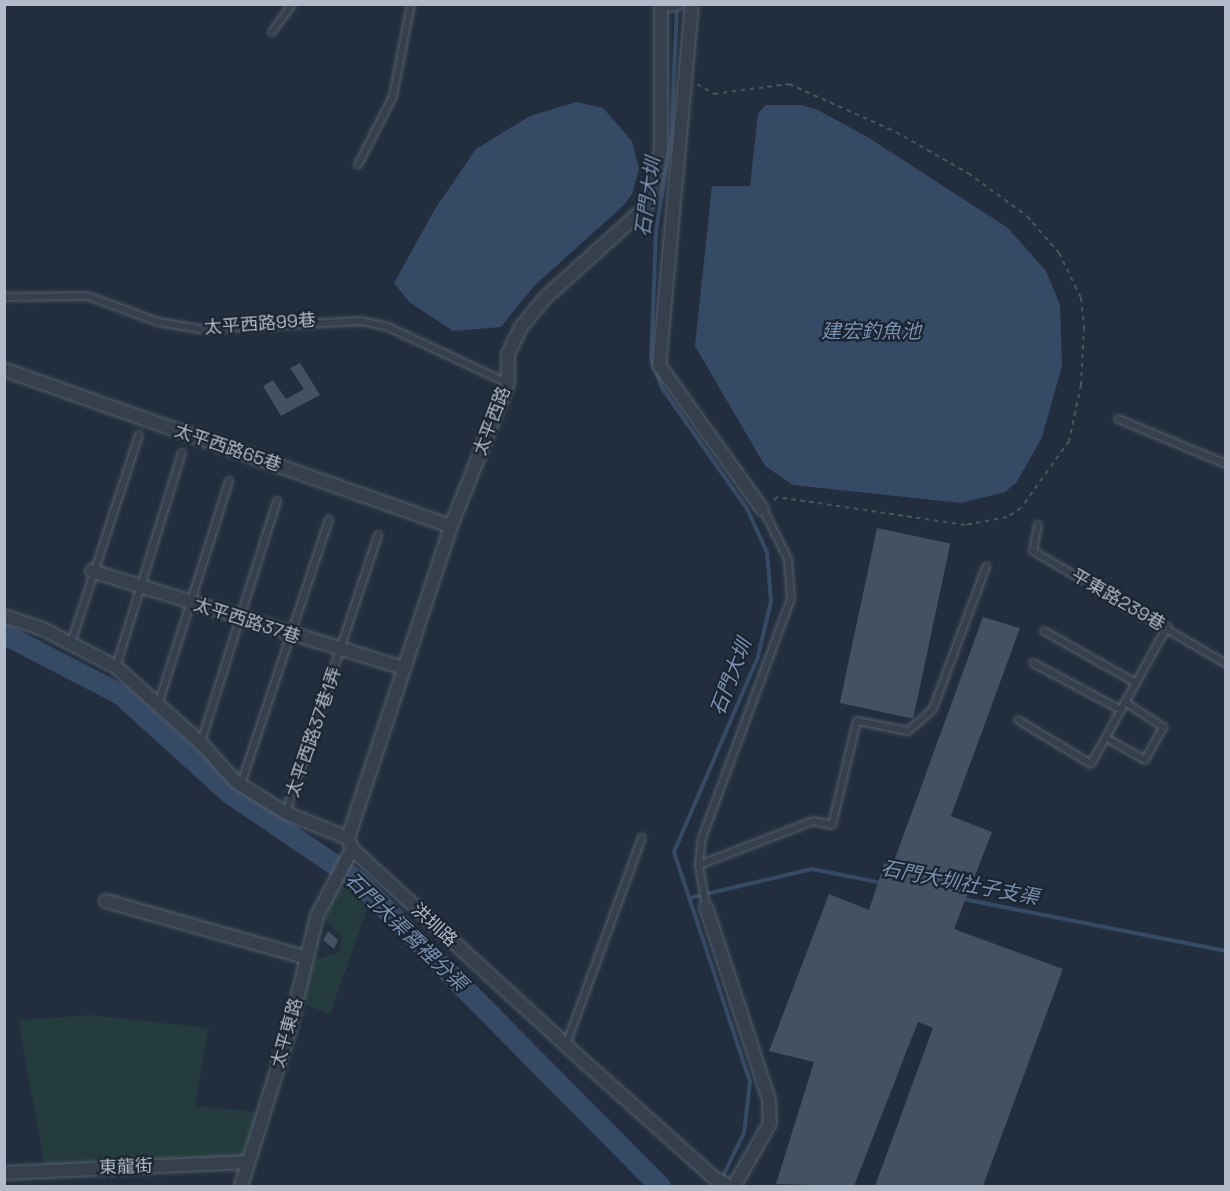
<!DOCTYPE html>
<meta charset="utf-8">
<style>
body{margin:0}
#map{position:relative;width:1230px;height:1191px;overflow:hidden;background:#222e3d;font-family:"Space Grotesk","Noto Sans TC",sans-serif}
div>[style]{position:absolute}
.green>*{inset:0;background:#243c3e}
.water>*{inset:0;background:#354a65}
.stream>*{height:4px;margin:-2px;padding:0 2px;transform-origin:2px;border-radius:2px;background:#354a65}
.river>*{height:21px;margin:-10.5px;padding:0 10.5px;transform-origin:10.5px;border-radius:10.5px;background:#354a65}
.building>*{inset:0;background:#435162;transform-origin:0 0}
.path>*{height:2px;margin-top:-1px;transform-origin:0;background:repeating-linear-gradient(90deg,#42595b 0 4.5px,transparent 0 9px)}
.roads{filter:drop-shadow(0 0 2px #545e6b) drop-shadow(0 0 2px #545e6b)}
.service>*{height:6px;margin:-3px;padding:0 3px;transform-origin:3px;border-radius:3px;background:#36404d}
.minor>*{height:12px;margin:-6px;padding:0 6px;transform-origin:6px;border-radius:6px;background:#36404d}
span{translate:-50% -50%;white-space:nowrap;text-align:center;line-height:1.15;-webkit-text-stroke:4.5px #1b2532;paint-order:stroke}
.street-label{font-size:18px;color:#b2bbc9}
.water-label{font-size:20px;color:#7992b2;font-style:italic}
.frame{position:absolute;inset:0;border:6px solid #b2bbc9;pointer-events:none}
</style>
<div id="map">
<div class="green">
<div style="clip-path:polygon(342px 873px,371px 898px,330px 1014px,298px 1002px,310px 962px,339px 952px,342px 937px,325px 921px)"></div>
<div style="clip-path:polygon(91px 1015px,209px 1028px,195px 1106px,258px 1112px,245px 1161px,45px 1168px,18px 1020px)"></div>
</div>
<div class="water">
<div style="clip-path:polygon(576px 102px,603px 108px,632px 141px,639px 169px,632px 194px,624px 205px,534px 286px,501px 327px,453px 331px,409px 302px,394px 283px,435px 209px,476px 149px,530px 116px)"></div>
<div style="clip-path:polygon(766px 105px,801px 105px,818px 110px,869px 138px,1008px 228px,1046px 271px,1060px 305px,1062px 366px,1042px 437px,1017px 482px,1005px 492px,961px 503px,793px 485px,765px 466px,695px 346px,712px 186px,750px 186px,758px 113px)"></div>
</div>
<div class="stream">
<div style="left:677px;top:6px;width:135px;rotate:92.5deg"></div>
<div style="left:671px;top:141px;width:91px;rotate:99.5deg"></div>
<div style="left:656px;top:231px;width:128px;rotate:92.2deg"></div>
<div style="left:651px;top:359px;width:31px;rotate:69deg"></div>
<div style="left:662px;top:388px;width:148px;rotate:54.9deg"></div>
<div style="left:747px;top:509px;width:47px;rotate:65.1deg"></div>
<div style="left:767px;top:552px;width:49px;rotate:85.3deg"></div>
<div style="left:771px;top:601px;width:57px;rotate:103.1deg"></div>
<div style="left:758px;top:657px;width:212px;rotate:113.3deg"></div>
<div style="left:674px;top:852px;width:242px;rotate:71.7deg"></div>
<div style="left:750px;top:1082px;width:51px;rotate:96.7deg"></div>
<div style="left:744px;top:1133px;width:52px;rotate:116.1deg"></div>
<div style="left:689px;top:898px;width:126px;rotate:-13.3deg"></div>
<div style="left:812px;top:869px;width:71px;rotate:11.3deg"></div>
<div style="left:963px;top:899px;width:268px;rotate:11.2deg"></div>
</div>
<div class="river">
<div style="left:4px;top:634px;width:131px;rotate:27.3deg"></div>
<div style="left:120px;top:694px;width:146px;rotate:42.2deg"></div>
<div style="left:228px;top:792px;width:156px;rotate:34.3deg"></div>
<div style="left:357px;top:880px;width:431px;rotate:45.3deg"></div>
</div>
<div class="building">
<div style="clip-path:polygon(300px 363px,320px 395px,281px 416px,263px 386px,273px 380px,286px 399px,304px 389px,290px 368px)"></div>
<div style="left:877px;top:528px;width:75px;height:179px;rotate:12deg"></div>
<div style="clip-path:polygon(983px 617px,1020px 628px,951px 816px,992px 832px,954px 929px,1063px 969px,983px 1186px,875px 1186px,933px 1028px,918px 1022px,854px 1186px,776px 1184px,814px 1062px,769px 1051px,829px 894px,869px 910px,885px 861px,893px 864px)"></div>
<div style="clip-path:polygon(328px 931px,338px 940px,334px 949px,323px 940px)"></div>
</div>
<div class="path">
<div style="left:697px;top:84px;width:20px;rotate:30deg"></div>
<div style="left:714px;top:94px;width:76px;rotate:-7.6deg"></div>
<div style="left:789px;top:84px;width:117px;rotate:24.2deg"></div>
<div style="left:896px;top:132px;width:83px;rotate:29.7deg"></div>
<div style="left:968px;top:173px;width:73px;rotate:36.1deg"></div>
<div style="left:1027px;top:216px;width:49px;rotate:49.1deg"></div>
<div style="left:1059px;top:253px;width:50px;rotate:63.9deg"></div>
<div style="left:1081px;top:298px;width:29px;rotate:84deg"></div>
<div style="left:1084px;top:327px;width:58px;rotate:93deg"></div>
<div style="left:1081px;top:385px;width:57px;rotate:102.1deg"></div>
<div style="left:1069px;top:441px;width:82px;rotate:125.6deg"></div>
<div style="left:1021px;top:508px;width:17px;rotate:147deg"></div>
<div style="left:1007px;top:517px;width:43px;rotate:169.2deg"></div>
<div style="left:965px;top:525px;width:190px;rotate:-171.5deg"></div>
<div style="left:777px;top:497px;width:7px;rotate:135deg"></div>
</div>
<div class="roads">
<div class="service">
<div style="left:272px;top:32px;width:34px;rotate:-54deg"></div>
<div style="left:358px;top:165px;width:77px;rotate:-63.1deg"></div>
<div style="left:393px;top:96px;width:94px;rotate:-78.9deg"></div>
<div style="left:4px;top:297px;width:84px;rotate:-0.7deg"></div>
<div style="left:88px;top:296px;width:75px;rotate:20.4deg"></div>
<div style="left:158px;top:322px;width:42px;rotate:9.7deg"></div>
<div style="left:199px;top:329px;width:161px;rotate:-2.8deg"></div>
<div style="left:360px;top:321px;width:26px;rotate:11deg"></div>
<div style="left:386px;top:326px;width:134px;rotate:25.2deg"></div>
<div style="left:1118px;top:419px;width:117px;rotate:22.6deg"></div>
<div style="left:1038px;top:525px;width:26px;rotate:101deg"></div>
<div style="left:1033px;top:551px;width:224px;rotate:30.3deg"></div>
<div style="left:1044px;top:631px;width:106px;rotate:29.5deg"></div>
<div style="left:71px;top:643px;width:219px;rotate:-71.9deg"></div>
<div style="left:1033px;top:663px;width:100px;rotate:28.1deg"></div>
<div style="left:116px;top:667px;width:224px;rotate:-72.9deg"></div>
<div style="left:159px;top:702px;width:232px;rotate:-72.4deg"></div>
<div style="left:1018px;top:720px;width:85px;rotate:31.1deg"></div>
<div style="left:1091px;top:764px;width:157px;rotate:-61deg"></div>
<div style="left:1106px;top:738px;width:45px;rotate:29.4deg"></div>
<div style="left:1145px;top:760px;width:38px;rotate:-61deg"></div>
<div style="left:1163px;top:727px;width:45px;rotate:-146.7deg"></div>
<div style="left:201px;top:742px;width:253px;rotate:-72.5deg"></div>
<div style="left:241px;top:784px;width:279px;rotate:-71.6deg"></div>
<div style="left:286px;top:812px;width:292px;rotate:-71.6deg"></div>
<div style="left:699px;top:865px;width:122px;rotate:-21.1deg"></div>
<div style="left:813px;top:821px;width:19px;rotate:12deg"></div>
<div style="left:832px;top:825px;width:107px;rotate:-76.5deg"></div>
<div style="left:857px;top:721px;width:52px;rotate:11.1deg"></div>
<div style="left:908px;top:731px;width:33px;rotate:-41deg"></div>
<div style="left:933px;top:709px;width:152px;rotate:-69.5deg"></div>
<div style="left:706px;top:907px;width:43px;rotate:-99.5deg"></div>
<div style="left:699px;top:865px;width:27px;rotate:-84deg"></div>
<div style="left:702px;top:838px;width:255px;rotate:-69.6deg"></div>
<div style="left:791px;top:599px;width:40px;rotate:-94.3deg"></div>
<div style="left:788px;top:559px;width:56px;rotate:-116.6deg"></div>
<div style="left:566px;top:1045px;width:221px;rotate:-69.9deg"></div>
</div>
<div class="minor">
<div style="left:692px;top:4px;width:363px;rotate:95.2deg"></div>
<div style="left:659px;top:365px;width:177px;rotate:54.4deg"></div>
<div style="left:661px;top:5px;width:15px;rotate:-4deg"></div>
<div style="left:5px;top:370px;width:472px;rotate:19.3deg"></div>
<div style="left:92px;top:571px;width:326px;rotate:17.3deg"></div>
<div style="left:4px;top:616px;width:41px;rotate:18.4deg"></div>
<div style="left:43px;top:629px;width:82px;rotate:27.5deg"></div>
<div style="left:116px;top:667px;width:114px;rotate:41.8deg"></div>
<div style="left:201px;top:743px;width:52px;rotate:48.1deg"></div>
<div style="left:236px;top:782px;width:59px;rotate:31.8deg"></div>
<div style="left:286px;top:813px;width:67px;rotate:22deg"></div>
<div style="left:348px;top:838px;width:12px;rotate:70deg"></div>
<div style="left:352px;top:849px;width:321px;rotate:42.5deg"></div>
<div style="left:589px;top:1066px;width:166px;rotate:41.8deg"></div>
<div style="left:713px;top:1177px;width:18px;rotate:29deg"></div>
<div style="left:348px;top:838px;width:329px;rotate:-71.7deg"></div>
<div style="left:451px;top:526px;width:154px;rotate:-68.3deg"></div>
<div style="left:508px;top:383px;width:29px;rotate:-90deg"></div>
<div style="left:508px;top:354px;width:30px;rotate:-64deg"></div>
<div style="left:521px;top:327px;width:39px;rotate:-50deg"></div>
<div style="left:546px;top:297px;width:135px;rotate:-42deg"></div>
<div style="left:646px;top:207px;width:21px;rotate:-67deg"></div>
<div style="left:654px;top:188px;width:40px;rotate:-80deg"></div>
<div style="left:661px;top:149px;width:145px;rotate:-90deg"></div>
<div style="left:106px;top:901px;width:209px;rotate:15.8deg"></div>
<div style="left:706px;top:907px;width:203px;rotate:71.9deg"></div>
<div style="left:769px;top:1100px;width:23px;rotate:88deg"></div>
<div style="left:770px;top:1123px;width:73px;rotate:119.7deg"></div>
<div style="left:4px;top:1173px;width:244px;rotate:-2.6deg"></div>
<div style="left:241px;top:1186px;width:161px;rotate:-72.7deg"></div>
<div style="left:289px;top:1032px;width:119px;rotate:-76.4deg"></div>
<div style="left:317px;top:916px;width:76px;rotate:-62.4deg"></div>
</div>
</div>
<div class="street-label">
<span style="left:260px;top:324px;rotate:-4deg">太平西路99巷</span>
<span style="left:492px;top:421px;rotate:-69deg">太平西路</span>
<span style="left:228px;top:448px;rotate:19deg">太平西路65巷</span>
<span style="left:1118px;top:600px;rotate:30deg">平東路239巷</span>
<span style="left:247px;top:621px;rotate:18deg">太平西路37巷</span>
<span style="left:314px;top:732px;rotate:-71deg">太平西路37巷1弄</span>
<span style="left:434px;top:925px;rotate:42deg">洪圳路</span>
<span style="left:287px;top:1033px;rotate:-74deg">太平東路</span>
<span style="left:126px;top:1167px;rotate:-2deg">東龍街</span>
</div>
<div class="water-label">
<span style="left:648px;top:197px;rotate:-82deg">石門大圳</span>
<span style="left:871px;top:331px">建宏釣魚池</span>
<span style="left:731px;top:677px;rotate:-69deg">石門大圳</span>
<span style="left:960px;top:883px;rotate:11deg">石門大圳社子支渠</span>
<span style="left:406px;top:932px;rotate:44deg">石門大渠霄裡分渠</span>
</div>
<div class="frame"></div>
</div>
